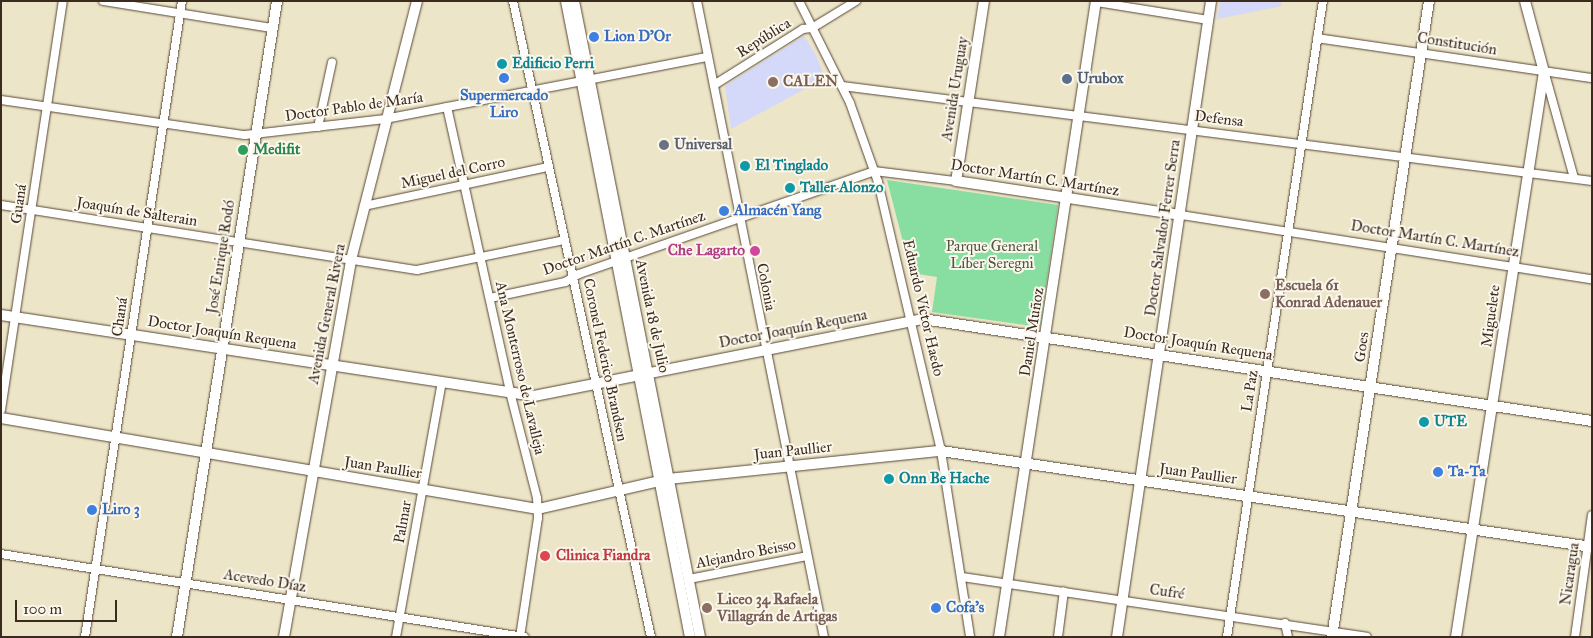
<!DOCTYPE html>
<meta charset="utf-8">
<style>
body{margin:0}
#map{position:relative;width:1593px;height:638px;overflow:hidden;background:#ede5c7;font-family:"IM FELL Great Primer",serif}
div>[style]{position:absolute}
.built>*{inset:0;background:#d4d8f9}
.green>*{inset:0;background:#88dea1}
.roads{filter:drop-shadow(0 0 1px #564637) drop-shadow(0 0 1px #564637)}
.street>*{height:8px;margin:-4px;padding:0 4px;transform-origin:4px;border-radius:4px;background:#fff}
.secondary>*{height:10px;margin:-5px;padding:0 5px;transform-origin:5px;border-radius:5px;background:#fff}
.dots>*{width:14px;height:14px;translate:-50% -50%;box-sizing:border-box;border:2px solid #fbf7ec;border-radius:50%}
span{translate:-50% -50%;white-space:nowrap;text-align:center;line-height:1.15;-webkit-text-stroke:4px #fbf7ec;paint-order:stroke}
.shop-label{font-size:15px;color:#366cbe;font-weight:700}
.left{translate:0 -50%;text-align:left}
.street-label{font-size:15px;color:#3b2a1e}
.culture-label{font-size:15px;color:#0d838f;font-weight:700}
.service-label{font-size:15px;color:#4e5e75;font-weight:700}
.education-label{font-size:15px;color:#785e54;font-weight:700}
.worship-label{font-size:15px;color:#5b616d;font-weight:700}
.leisure-label{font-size:15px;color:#27864d;font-weight:700}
.park-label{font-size:15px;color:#4e573f}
.hotel-label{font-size:15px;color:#b23c85;font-weight:700}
.right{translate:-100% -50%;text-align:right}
.health-label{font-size:15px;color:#be3a42;font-weight:700}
.frame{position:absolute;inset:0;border:2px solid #3b2a1e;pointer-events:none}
.scale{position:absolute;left:15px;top:600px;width:102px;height:22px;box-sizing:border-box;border:2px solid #3b2a1e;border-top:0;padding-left:6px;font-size:15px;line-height:18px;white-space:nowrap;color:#3b2a1e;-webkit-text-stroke:4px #fbf7ec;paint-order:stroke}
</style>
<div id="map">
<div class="built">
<div style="clip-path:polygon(1220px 1px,1280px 1px,1282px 6px,1217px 19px)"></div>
<div style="clip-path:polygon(804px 36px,816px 55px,825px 78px,731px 129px,725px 86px)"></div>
</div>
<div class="green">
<div style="clip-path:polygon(887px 180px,1058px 205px,1040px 327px,932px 312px,937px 277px,911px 273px)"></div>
</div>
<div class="roads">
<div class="street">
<div style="left:103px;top:1px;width:170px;rotate:9.1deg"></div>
<div style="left:513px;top:1px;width:651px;rotate:77.76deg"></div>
<div style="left:697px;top:1px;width:649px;rotate:78.71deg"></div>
<div style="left:799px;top:1px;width:114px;rotate:63.4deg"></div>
<div style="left:850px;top:103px;width:84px;rotate:70.5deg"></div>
<div style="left:878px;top:182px;width:276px;rotate:76.8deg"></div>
<div style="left:941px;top:451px;width:188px;rotate:81.1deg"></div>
<div style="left:1096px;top:2px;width:113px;rotate:9.1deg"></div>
<div style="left:1317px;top:38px;width:278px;rotate:8.3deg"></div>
<div style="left:1545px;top:74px;width:108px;rotate:74.4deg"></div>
<div style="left:714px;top:85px;width:105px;rotate:-32.2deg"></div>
<div style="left:803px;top:29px;width:9px;rotate:-6deg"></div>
<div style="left:812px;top:28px;width:52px;rotate:-31.5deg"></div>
<div style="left:842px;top:86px;width:756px;rotate:7.22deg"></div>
<div style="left:1px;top:100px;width:246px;rotate:8.2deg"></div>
<div style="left:245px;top:135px;width:141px;rotate:-6.5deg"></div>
<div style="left:385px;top:119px;width:329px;rotate:-10.9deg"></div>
<div style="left:447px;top:107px;width:292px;rotate:77.5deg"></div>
<div style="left:510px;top:392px;width:109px;rotate:75.7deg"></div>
<div style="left:537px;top:498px;width:20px;rotate:87deg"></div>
<div style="left:538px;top:518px;width:120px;rotate:98.6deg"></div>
<div style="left:318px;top:127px;width:66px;rotate:-77.8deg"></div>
<div style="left:1px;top:205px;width:421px;rotate:8.9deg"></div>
<div style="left:417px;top:270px;width:150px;rotate:-11.5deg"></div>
<div style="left:364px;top:206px;width:188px;rotate:-12deg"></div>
<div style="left:1181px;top:215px;width:416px;rotate:8.9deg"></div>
<div style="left:490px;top:298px;width:77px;rotate:-12deg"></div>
<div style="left:565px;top:282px;width:16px;rotate:-30deg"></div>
<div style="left:579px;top:274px;width:312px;rotate:-19.2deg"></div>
<div style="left:874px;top:171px;width:83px;rotate:7deg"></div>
<div style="left:1px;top:410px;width:414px;rotate:-81.4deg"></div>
<div style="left:1px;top:554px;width:530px;rotate:9.02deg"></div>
<div style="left:962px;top:577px;width:409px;rotate:8.4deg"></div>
<div style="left:689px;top:579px;width:120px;rotate:-11deg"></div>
<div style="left:1285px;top:623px;width:14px;rotate:78deg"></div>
<div style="left:85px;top:637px;width:643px;rotate:-81.33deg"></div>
<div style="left:396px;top:637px;width:259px;rotate:-79.8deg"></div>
<div style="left:1058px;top:637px;width:46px;rotate:-82.6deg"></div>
<div style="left:1227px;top:637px;width:643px;rotate:-81.42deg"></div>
<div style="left:1575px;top:637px;width:123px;rotate:-82.1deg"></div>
</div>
<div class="secondary">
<div style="left:566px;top:1px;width:648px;rotate:78.97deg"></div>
<div style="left:574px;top:1px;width:648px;rotate:78.79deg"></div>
<div style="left:984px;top:1px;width:182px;rotate:98.8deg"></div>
<div style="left:956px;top:181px;width:228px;rotate:8.6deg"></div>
<div style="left:1px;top:315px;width:539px;rotate:8.64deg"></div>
<div style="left:534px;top:396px;width:397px;rotate:-11.2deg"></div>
<div style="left:923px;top:319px;width:677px;rotate:8.67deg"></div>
<div style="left:1px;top:418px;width:545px;rotate:9.62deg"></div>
<div style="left:538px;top:509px;width:133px;rotate:-13deg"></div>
<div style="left:668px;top:479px;width:274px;rotate:-5.9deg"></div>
<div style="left:941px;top:451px;width:658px;rotate:8.39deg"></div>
<div style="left:177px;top:637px;width:644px;rotate:-81.06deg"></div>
<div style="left:284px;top:637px;width:383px;rotate:-79.9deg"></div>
<div style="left:351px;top:260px;width:267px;rotate:-75.7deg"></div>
<div style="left:999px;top:637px;width:643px;rotate:-81.33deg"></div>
<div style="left:1117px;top:637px;width:643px;rotate:-81.59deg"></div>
<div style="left:1332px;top:637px;width:643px;rotate:-81.33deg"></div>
<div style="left:1456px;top:637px;width:572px;rotate:-81.15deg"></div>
<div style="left:1544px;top:72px;width:73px;rotate:-105deg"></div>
</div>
</div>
<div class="dots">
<div style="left:594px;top:37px;background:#3f7fe0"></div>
<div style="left:502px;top:64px;background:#0f9aa8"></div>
<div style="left:504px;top:78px;background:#3f7fe0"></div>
<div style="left:1067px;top:79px;background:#5c6f8a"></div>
<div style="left:773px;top:82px;background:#8d6e63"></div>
<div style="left:664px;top:145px;background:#6b7280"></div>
<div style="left:243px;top:150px;background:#2e9e5b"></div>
<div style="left:745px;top:166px;background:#0f9aa8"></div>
<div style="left:790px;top:188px;background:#0f9aa8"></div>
<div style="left:724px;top:211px;background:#3f7fe0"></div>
<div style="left:755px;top:251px;background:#d1479c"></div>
<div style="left:1265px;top:294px;background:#8d6e63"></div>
<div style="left:1424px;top:422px;background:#0f9aa8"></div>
<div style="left:1438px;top:472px;background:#3f7fe0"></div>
<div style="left:889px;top:479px;background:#0f9aa8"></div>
<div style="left:92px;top:510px;background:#3f7fe0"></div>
<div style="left:545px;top:556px;background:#e0444e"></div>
<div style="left:707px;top:608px;background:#8d6e63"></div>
<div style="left:936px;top:608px;background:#3f7fe0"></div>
</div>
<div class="shop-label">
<span class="left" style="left:604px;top:37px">Lion D'Or</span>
<span style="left:504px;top:104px">Supermercado<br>Liro</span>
<span class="left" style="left:734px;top:211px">Almacén Yang</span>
<span class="left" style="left:1448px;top:472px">Ta-Ta</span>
<span class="left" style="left:102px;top:510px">Liro 3</span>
<span class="left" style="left:946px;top:608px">Cofa's</span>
</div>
<div class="street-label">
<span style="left:764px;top:38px;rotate:-32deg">República</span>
<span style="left:1457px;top:44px;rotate:9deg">Constitución</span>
<span style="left:955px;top:89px;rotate:-81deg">Avenida Uruguay</span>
<span style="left:354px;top:107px;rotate:-8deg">Doctor Pablo de María</span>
<span style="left:1219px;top:119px;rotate:7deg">Defensa</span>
<span style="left:453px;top:173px;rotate:-12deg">Miguel del Corro</span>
<span style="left:1035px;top:178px;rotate:9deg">Doctor Martín C. Martínez</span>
<span style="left:19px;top:204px;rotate:-82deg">Guaná</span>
<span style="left:137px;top:212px;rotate:9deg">Joaquín de Salterain</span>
<span style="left:1163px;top:228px;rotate:-82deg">Doctor Salvador Ferrer Serra</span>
<span style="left:1435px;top:239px;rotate:9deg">Doctor Martín C. Martínez</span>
<span style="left:624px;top:243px;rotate:-19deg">Doctor Martín C. Martínez</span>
<span style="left:221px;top:257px;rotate:-81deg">José Enrique Rodó</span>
<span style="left:766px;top:287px;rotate:79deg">Colonia</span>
<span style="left:923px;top:308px;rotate:77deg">Eduardo Víctor Haedo</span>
<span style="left:327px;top:314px;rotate:-79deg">Avenida General Rivera</span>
<span style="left:652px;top:316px;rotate:78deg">Avenida 18 de Julio</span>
<span style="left:1491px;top:316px;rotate:-82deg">Miguelete</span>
<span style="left:120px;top:317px;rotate:-82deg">Chaná</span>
<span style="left:793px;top:329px;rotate:-11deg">Doctor Joaquín Requena</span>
<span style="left:1032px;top:332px;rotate:-81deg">Daniel Muñoz</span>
<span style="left:222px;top:333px;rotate:9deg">Doctor Joaquín Requena</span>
<span style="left:1198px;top:344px;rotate:9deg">Doctor Joaquín Requena</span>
<span style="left:1362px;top:347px;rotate:-82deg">Goes</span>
<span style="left:605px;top:360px;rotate:78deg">Coronel Federico Brandsen</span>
<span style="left:520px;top:368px;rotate:77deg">Ana Monterroso de Lavalleja</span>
<span style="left:1250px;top:391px;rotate:-81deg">La Paz</span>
<span style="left:793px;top:451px;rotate:-6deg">Juan Paullier</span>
<span style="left:383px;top:468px;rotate:9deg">Juan Paullier</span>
<span style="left:1198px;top:474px;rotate:8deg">Juan Paullier</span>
<span style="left:403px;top:522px;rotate:-80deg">Palmar</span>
<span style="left:746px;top:554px;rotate:-11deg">Alejandro Beisso</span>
<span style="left:1570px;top:574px;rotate:-82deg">Nicaragua</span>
<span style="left:265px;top:581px;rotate:9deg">Acevedo Díaz</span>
<span style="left:1167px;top:592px;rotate:8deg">Cufré</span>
</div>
<div class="culture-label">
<span class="left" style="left:512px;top:64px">Edificio Perri</span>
<span class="left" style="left:755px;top:166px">El Tinglado</span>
<span class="left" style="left:800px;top:188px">Taller Alonzo</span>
<span class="left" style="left:1434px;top:422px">UTE</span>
<span class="left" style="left:899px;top:479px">Onn Be Hache</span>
</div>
<div class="service-label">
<span class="left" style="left:1077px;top:79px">Urubox</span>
</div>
<div class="education-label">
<span class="left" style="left:783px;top:82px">CALEN</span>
<span class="left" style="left:1275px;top:294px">Escuela 61<br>Konrad Adenauer</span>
<span class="left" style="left:717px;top:608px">Liceo 34 Rafaela<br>Villagrán de Artigas</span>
</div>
<div class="worship-label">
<span class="left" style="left:674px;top:145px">Universal</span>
</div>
<div class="leisure-label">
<span class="left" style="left:253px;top:150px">Medifit</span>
</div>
<div class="park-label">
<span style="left:992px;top:255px">Parque General<br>Líber Seregni</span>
</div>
<div class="hotel-label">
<span class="right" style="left:745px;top:251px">Che Lagarto</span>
</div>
<div class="health-label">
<span class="left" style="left:556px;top:556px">Clinica Fiandra</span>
</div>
<div class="frame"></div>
<div class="scale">100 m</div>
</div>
